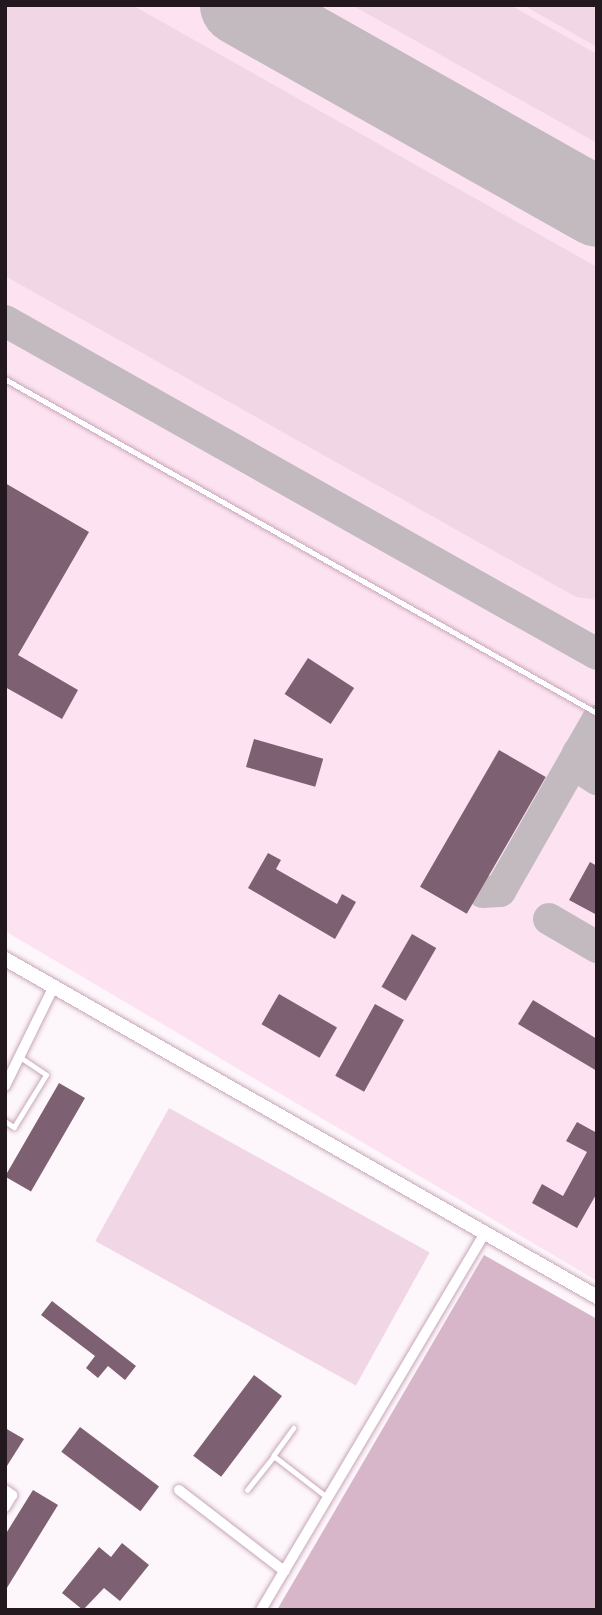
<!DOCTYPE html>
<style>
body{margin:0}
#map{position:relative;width:602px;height:1615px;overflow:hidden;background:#fdf6fa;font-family:Lora,serif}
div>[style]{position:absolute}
.built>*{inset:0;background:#fde3f1}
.green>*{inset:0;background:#f1d7e6;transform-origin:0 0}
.water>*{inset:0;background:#d7b6c9}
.taxiway>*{height:32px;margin:-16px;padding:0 16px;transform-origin:16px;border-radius:16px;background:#c3babf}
.runway>*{height:79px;margin:-39.5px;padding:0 39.5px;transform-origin:39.5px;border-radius:39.5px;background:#c3babf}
.building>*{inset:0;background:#7d6071;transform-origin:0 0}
.roads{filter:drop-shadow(0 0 2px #c7a6b9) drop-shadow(0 0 2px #c7a6b9)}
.lane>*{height:4.5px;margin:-2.25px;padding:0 2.25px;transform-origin:2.25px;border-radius:2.25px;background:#fff}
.street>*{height:10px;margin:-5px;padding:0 5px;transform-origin:5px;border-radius:5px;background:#fff}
.secondary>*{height:14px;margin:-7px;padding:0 7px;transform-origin:7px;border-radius:7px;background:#fff}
span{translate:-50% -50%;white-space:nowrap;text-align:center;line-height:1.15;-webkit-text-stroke:5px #fff;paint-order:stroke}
.frame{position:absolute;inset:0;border:7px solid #24181f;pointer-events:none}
</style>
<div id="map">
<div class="built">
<div style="clip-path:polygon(5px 5px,597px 5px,597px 1281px,5px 931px)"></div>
</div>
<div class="green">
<div style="clip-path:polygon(5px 5px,132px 5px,597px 267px,597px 600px,576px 597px,5px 276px)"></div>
<div style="clip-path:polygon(352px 5px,510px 5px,597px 54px,597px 143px)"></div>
<div style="clip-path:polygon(523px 5px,597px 5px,597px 47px)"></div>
<div style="left:169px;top:1108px;width:298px;height:152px;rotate:29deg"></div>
</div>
<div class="water">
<div style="clip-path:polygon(484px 1255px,597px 1319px,597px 1610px,277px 1610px)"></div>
</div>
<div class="taxiway">
<div style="left:5px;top:321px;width:679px;rotate:29.36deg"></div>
<div style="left:578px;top:753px;width:18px;rotate:74deg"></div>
<div style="left:583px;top:770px;width:17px;rotate:33deg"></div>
<div style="left:483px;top:892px;width:17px;rotate:-3deg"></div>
<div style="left:500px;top:891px;width:196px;rotate:-60.3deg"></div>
<div style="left:549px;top:919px;width:56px;rotate:30.3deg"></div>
</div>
<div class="runway">
<div style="left:239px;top:5px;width:411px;rotate:29.4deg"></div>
</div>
<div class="building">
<div style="clip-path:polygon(5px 483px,89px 532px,18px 655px,78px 690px,62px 719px,5px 687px)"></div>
<div style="left:308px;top:658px;width:55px;height:43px;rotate:33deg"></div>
<div style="left:254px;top:739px;width:72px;height:29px;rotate:16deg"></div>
<div style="left:499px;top:750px;width:54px;height:158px;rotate:30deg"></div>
<div style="clip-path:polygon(268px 853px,281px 860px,276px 869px,337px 904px,342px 894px,356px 902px,335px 939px,248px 888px)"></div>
<div style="clip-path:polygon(590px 862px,597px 866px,597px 915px,569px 900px)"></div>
<div style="left:412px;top:934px;width:28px;height:61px;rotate:30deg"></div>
<div style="left:279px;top:994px;width:67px;height:35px;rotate:30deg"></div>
<div style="clip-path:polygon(533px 1000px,597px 1039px,597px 1071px,518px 1024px)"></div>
<div style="left:375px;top:1004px;width:33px;height:82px;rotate:29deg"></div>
<div style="left:59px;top:1083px;width:30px;height:108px;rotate:30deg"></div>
<div style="clip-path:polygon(577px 1122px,597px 1133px,597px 1193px,577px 1228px,532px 1203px,542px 1184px,563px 1196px,587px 1152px,566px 1141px)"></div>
<div style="clip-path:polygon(52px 1301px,136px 1366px,125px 1380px,108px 1366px,98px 1378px,86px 1368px,95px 1356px,41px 1315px)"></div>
<div style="left:254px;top:1375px;width:35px;height:101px;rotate:37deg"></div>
<div style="left:80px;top:1427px;width:99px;height:31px;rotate:37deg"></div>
<div style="clip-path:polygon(5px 1428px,24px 1439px,5px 1469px)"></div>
<div style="clip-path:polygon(33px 1490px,58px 1505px,5px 1591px,5px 1535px)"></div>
<div style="clip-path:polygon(122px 1543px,149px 1565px,120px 1601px,104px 1588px,83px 1610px,62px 1593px,99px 1547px,111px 1557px)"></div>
</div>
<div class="roads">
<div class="lane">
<div style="left:5px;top:379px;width:680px;rotate:29.43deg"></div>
<div style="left:5px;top:1121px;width:11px;rotate:34deg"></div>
<div style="left:14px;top:1127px;width:61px;rotate:-58.4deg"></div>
<div style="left:46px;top:1075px;width:30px;rotate:-146deg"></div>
<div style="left:294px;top:1428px;width:34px;rotate:126deg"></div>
<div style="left:274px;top:1456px;width:67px;rotate:37.7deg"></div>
<div style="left:247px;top:1490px;width:43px;rotate:-51.5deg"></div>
</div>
<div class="street">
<div style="left:5px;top:1086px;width:109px;rotate:-63.9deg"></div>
<div style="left:5px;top:1490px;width:9px;rotate:36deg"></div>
<div style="left:12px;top:1495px;width:14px;rotate:120deg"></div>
<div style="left:179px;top:1490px;width:133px;rotate:37.6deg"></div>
<div style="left:261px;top:1610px;width:437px;rotate:-59.3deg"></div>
</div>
<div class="secondary">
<div style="left:5px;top:959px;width:682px;rotate:29.72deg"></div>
</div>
</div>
<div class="frame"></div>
</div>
